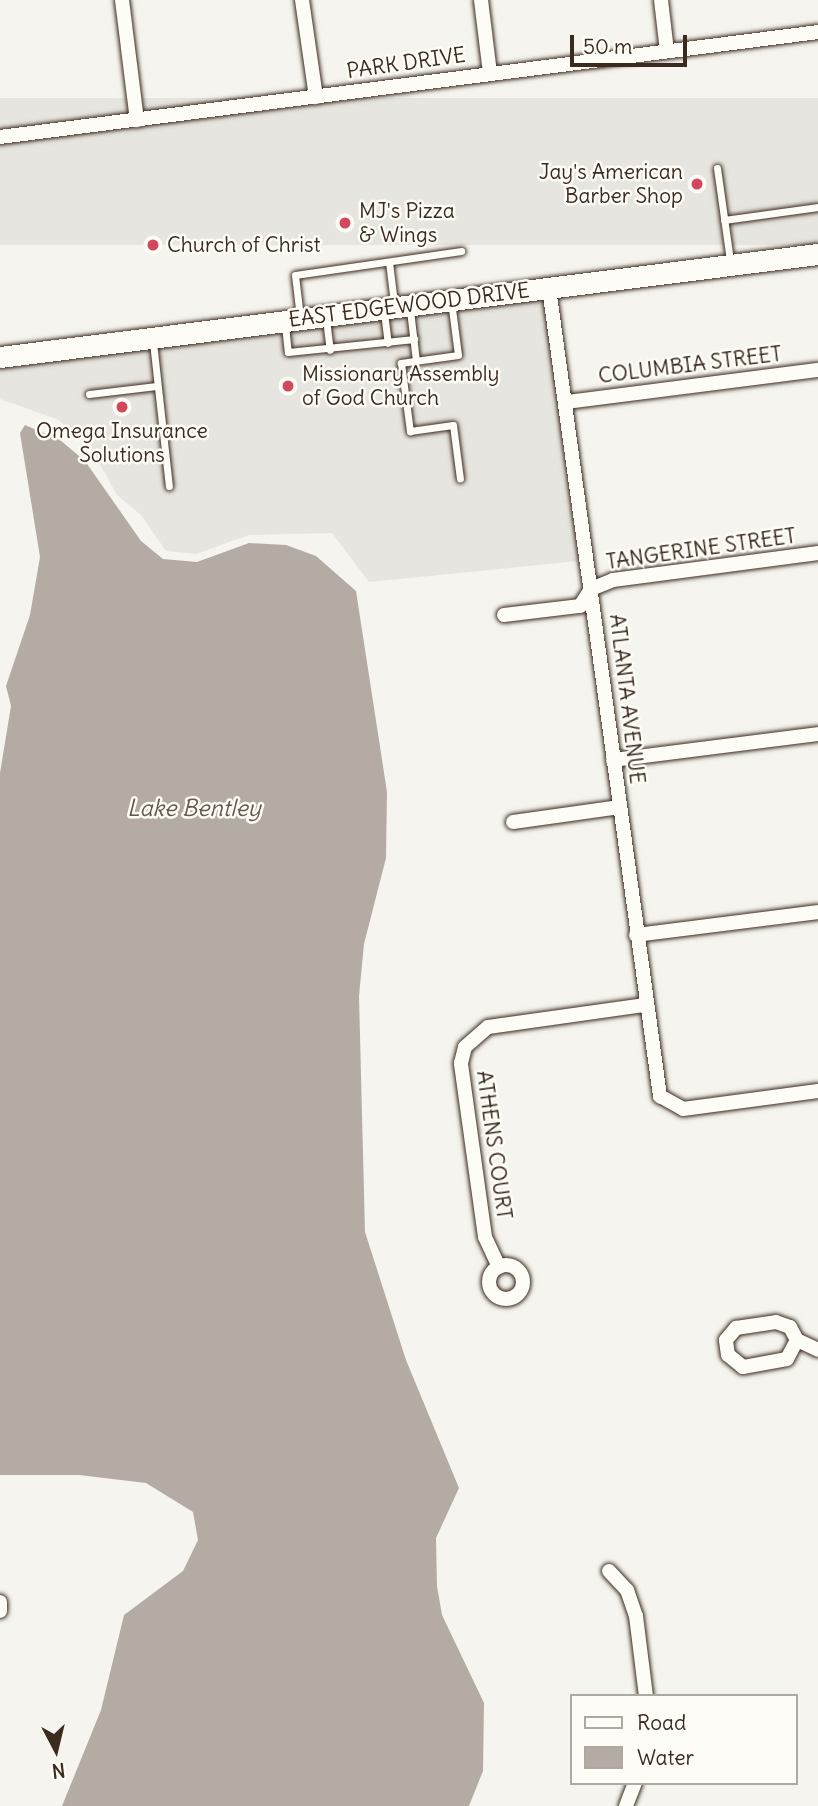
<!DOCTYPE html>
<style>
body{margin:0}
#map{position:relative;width:818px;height:1806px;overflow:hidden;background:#f5f4ee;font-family:Delius,sans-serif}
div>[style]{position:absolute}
.built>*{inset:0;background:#e7e5df;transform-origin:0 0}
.water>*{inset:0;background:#b4aca4}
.roads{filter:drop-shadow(0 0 2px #3b2a1e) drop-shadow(0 0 2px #3b2a1e)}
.lane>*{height:7px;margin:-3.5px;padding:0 3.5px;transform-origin:3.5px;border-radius:3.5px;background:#fdfcf7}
.street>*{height:14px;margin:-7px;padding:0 7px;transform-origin:7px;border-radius:7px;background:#fdfcf7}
.street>.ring{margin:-7px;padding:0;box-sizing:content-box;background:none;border:14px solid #fdfcf7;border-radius:50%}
.secondary>*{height:21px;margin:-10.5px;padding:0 10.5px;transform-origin:10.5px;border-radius:10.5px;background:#fdfcf7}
.dots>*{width:19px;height:19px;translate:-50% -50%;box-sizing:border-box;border:4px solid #fdfcf7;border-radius:50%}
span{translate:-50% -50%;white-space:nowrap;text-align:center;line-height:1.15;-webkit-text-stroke:5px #fdfcf7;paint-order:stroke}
.street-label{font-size:21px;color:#3b2a1e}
.poi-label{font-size:21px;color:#3b2a1e}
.right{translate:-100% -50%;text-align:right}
.left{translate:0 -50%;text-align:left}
.water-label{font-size:23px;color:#65584d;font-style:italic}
.legend{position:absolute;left:570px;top:1694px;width:228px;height:91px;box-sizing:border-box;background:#fdfcf7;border:2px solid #afa8a0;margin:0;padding:9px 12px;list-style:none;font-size:21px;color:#3b2a1e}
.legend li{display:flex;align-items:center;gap:14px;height:35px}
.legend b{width:35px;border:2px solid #afa8a0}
.north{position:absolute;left:21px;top:1715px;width:70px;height:70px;-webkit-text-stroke:5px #fdfcf7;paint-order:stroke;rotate:173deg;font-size:19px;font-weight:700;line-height:28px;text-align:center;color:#3b2a1e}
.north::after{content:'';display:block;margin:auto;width:24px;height:32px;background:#3b2a1e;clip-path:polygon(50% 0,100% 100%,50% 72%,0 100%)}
.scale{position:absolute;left:570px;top:35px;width:117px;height:32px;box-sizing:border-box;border:4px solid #3b2a1e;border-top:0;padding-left:9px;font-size:21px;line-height:24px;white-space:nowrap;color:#3b2a1e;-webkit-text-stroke:5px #fdfcf7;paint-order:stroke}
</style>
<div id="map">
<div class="built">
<div style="left:818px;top:98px;width:147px;height:823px;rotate:90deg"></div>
<div style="clip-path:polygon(543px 298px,579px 561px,369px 582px,332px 533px,249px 535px,196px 554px,166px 551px,141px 515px,117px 495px,92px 450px,59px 420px,0 399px,0 366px)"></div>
</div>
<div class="water">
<div style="clip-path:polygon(25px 425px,60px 440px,85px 461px,141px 541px,163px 559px,197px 562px,249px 543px,286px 545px,316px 556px,356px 591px,387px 792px,386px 858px,364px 944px,359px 996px,365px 1232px,406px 1360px,459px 1488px,436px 1538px,437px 1586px,442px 1615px,484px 1703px,483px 1771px,469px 1806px,62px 1806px,101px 1710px,124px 1615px,183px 1571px,198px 1540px,193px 1512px,146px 1483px,79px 1475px,0 1475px,0 773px,11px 706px,6px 686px,30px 615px,40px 557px,20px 433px)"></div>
</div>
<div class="roads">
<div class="lane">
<div style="left:717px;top:168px;width:94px;rotate:82deg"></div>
<div style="left:724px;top:220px;width:95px;rotate:-7.9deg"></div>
<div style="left:389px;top:262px;width:41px;rotate:83deg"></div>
<div style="left:451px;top:301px;width:54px;rotate:82.6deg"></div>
<div style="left:458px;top:355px;width:58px;rotate:172deg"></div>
<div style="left:401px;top:363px;width:69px;rotate:82.5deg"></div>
<div style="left:410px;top:431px;width:43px;rotate:-7.9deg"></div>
<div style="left:453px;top:425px;width:54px;rotate:82.6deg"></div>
<div style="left:410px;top:310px;width:51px;rotate:83.3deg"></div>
<div style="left:384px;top:312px;width:31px;rotate:83deg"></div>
<div style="left:300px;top:317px;width:42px;rotate:-96.8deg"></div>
<div style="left:295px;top:275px;width:168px;rotate:-8.2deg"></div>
<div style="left:326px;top:319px;width:31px;rotate:83deg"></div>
<div style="left:285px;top:325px;width:27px;rotate:84deg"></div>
<div style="left:288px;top:352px;width:127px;rotate:-5.9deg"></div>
<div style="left:153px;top:342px;width:145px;rotate:83.7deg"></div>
<div style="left:89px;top:394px;width:68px;rotate:-6.7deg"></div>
</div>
<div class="street">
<div style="left:122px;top:0;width:121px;rotate:82.9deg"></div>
<div style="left:302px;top:0;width:98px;rotate:81.8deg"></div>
<div style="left:481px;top:0;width:74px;rotate:83deg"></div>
<div style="left:661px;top:0;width:51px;rotate:83.3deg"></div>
<div style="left:0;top:137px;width:825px;rotate:-7.31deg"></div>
<div style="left:549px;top:288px;width:816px;rotate:82.18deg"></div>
<div style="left:660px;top:1096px;width:26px;rotate:29deg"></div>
<div style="left:683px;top:1109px;width:136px;rotate:-7.6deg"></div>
<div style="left:567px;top:402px;width:253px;rotate:-7.3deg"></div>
<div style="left:504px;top:615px;width:77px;rotate:-6.8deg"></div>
<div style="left:580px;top:606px;width:20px;rotate:-57deg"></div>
<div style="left:591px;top:589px;width:24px;rotate:-22deg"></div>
<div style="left:613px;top:580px;width:207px;rotate:-7.5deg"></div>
<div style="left:613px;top:760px;width:207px;rotate:-7.2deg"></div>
<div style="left:513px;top:822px;width:108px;rotate:-8deg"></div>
<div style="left:636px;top:935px;width:183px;rotate:-7.2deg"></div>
<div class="ring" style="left:489px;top:1265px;width:20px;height:20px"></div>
<div style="left:499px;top:1267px;width:33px;rotate:-115deg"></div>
<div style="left:485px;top:1237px;width:176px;rotate:-97.9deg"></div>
<div style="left:461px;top:1063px;width:16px;rotate:-76deg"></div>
<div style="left:465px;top:1047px;width:30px;rotate:-41deg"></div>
<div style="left:488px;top:1027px;width:159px;rotate:-8deg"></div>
<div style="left:776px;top:1322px;width:15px;rotate:20deg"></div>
<div style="left:790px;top:1327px;width:15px;rotate:62deg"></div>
<div style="left:797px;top:1340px;width:21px;rotate:118deg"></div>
<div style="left:787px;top:1359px;width:45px;rotate:169.7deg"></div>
<div style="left:743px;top:1367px;width:19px;rotate:-141deg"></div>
<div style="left:728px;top:1355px;width:15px;rotate:-98deg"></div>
<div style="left:726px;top:1340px;width:16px;rotate:-50deg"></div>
<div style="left:736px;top:1328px;width:40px;rotate:-8.5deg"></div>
<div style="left:797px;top:1340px;width:23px;rotate:25deg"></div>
<div style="left:609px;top:1571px;width:26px;rotate:47deg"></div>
<div style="left:627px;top:1590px;width:28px;rotate:71deg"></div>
<div style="left:636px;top:1616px;width:81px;rotate:82.9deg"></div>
<div style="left:0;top:1602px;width:9px;rotate:90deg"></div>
<div style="left:626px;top:1806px;width:25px;rotate:-69deg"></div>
</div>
<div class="secondary">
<div style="left:0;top:357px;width:824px;rotate:-7.18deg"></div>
</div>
</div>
<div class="dots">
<div style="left:697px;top:184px;background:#d1495b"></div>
<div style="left:345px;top:223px;background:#d1495b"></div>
<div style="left:153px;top:245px;background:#d1495b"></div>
<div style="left:288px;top:386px;background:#d1495b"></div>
<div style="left:122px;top:407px;background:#d1495b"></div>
</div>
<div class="street-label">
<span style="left:406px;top:63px;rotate:-8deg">PARK DRIVE</span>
<span style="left:409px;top:305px;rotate:-7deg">EAST EDGEWOOD DRIVE</span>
<span style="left:690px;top:365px;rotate:-7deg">COLUMBIA STREET</span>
<span style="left:701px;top:549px;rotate:-8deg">TANGERINE STREET</span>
<span style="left:627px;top:699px;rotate:83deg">ATLANTA AVENUE</span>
<span style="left:494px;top:1145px;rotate:82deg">ATHENS COURT</span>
</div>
<div class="poi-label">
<span class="right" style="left:683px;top:184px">Jay's American<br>Barber Shop</span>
<span class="left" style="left:359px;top:223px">MJ's Pizza<br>&amp; Wings</span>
<span class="left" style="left:167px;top:245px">Church of Christ</span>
<span class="left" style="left:302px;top:386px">Missionary Assembly<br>of God Church</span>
<span style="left:122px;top:443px">Omega Insurance<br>Solutions</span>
</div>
<div class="water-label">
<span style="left:194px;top:808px">Lake Bentley</span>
</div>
<ul class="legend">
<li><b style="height:9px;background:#fdfcf7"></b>Road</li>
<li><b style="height:19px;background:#b4aca4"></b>Water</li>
</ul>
<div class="north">N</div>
<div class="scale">50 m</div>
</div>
